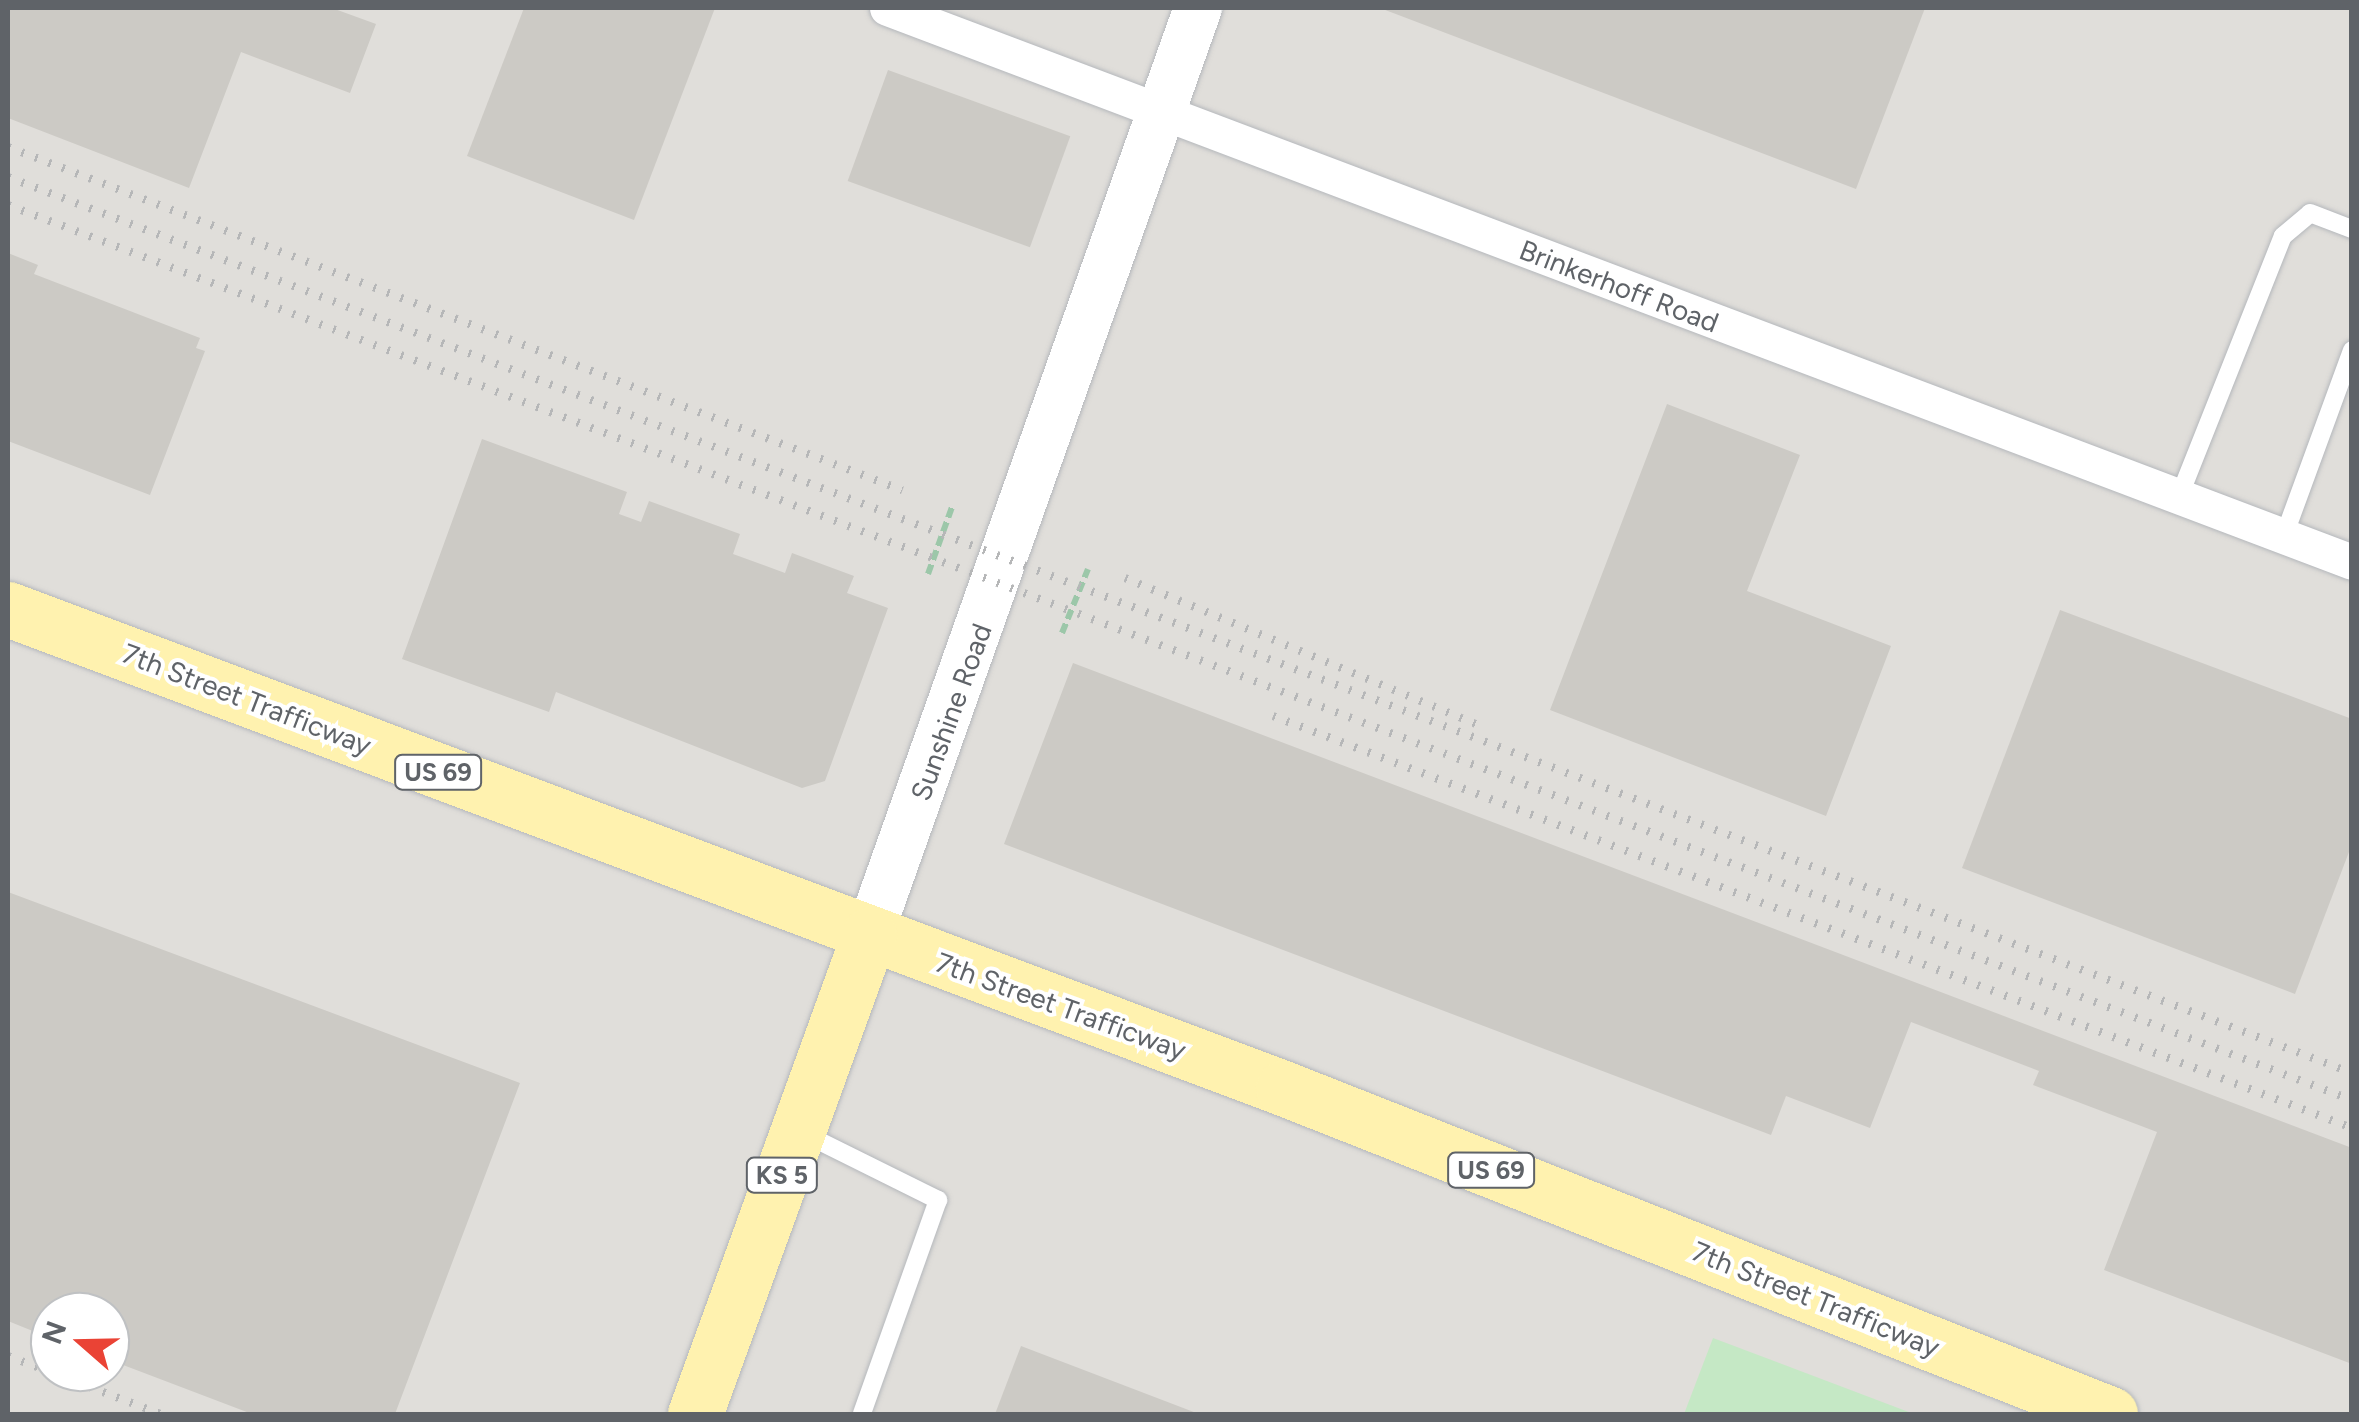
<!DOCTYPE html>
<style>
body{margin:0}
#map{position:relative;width:2359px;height:1422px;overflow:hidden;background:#f1efe8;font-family:Figtree,sans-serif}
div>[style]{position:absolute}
.industrial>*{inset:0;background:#e0deda}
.green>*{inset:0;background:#c5e8c5}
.building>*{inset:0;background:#cccac5;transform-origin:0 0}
.path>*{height:6px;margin-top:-3px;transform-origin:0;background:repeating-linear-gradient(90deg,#9cc7a9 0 10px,transparent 0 15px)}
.roads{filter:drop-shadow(0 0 2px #b5b8bc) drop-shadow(0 0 2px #b5b8bc)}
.lane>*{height:18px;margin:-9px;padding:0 9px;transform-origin:9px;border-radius:9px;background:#fff}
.street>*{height:35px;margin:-17.5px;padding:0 17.5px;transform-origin:17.5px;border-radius:17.5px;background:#fff}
.secondary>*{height:48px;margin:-24px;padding:0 24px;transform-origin:24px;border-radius:24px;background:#fff}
.primary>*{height:55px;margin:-27.5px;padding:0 27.5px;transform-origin:27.5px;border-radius:27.5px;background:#fff2af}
.rail>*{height:8px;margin-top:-4px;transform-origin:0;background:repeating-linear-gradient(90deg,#b6b7b8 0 2.5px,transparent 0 14.5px)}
span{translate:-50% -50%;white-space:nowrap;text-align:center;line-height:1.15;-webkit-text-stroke:8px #fff;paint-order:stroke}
.shield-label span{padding:2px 8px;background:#fff;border:2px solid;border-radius:8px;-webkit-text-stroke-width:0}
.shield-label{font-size:25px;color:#5f6368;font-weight:700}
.street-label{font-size:28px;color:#5f6368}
.frame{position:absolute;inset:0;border:10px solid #5f6368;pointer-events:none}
.north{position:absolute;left:30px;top:1292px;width:100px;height:100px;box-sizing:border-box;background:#fff;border:2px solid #bfc1c3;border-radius:50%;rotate:290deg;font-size:28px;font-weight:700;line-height:40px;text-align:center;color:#5f6368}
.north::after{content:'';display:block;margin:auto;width:35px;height:45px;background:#ea4335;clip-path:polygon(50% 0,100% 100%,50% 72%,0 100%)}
</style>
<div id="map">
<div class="industrial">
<div style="clip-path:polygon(evenodd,8px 8px,2351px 8px,2351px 1414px,8px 1414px,8px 8px,50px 1312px,110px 1312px,110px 1372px,50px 1372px,50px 1312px)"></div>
</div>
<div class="green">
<div style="clip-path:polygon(1713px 1338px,1914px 1414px,1684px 1414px)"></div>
</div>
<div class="building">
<div style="clip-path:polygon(8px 8px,332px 8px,376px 24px,350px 93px,241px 52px,189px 188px,8px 118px)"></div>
<div style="clip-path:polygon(524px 8px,715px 8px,634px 220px,467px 156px)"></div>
<div style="clip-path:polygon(1380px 8px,1925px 8px,1856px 189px)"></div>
<div style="left:888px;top:70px;width:194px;height:118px;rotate:20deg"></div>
<div style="clip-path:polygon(8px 253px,38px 265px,34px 274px,200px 338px,196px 348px,205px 351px,150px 495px,8px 441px)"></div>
<div style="clip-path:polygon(1667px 404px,1800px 455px,1747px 591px,1891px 646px,1826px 816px,1550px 710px)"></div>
<div style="clip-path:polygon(482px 439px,627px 492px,619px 514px,641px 522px,649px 501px,740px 534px,733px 554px,785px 573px,792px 553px,854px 576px,847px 593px,888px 608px,825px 781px,802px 788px,556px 692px,549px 712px,402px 659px)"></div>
<div style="clip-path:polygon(2060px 610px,2352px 719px,2352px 844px,2295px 994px,1962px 868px)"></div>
<div style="clip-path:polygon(1073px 663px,2352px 1148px,2352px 1364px,2104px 1270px,2157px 1132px,2033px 1085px,2039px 1071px,1911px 1022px,1870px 1128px,1786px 1096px,1771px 1135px,1004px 844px)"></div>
<div style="clip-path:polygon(8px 892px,520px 1083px,395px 1414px,252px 1414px,110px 1360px,110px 1312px,50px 1312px,50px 1338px,8px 1321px)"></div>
<div style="clip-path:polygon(1021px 1346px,1199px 1414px,995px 1414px)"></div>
</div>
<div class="path">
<div style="left:928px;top:574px;width:71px;rotate:-70.3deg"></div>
<div style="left:1062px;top:633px;width:69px;rotate:-67.9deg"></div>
</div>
<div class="roads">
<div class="lane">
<div style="left:2179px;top:497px;width:281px;rotate:-68.3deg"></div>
<div style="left:2283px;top:236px;width:35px;rotate:-40deg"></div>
<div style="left:2310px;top:213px;width:45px;rotate:20.9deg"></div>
<div style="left:2284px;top:536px;width:198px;rotate:-69.9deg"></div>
<div style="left:803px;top:1133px;width:151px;rotate:26.4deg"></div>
<div style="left:938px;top:1200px;width:227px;rotate:109.6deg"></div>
</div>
<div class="street">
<div style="left:887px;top:8px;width:1566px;rotate:20.71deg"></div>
</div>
<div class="secondary">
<div style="left:869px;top:935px;width:984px;rotate:-70.46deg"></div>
</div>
<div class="primary">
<div style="left:8px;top:609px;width:1362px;rotate:20.59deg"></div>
<div style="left:1283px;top:1088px;width:889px;rotate:21.51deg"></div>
<div style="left:695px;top:1414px;width:510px;rotate:-70.04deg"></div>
</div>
</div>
<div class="rail">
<div style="left:8px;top:147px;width:958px;rotate:20.99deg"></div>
<div style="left:8px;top:177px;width:2509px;rotate:20.92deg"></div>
<div style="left:8px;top:205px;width:2509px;rotate:20.9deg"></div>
<div style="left:1125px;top:578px;width:390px;rotate:22.6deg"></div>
<div style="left:1273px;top:716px;width:1155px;rotate:20.9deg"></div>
<div style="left:8px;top:1356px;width:164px;rotate:20.8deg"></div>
</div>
<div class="shield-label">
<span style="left:438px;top:772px">US 69</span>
<span style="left:1491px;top:1170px">US 69</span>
<span style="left:782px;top:1175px">KS 5</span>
</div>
<div class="street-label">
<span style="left:1619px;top:286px;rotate:21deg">Brinkerhoff Road</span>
<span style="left:247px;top:699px;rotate:21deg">7th Street Trafficway</span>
<span style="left:951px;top:712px;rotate:-70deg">Sunshine Road</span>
<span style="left:1061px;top:1006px;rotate:20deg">7th Street Trafficway</span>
<span style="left:1816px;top:1299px;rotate:22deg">7th Street Trafficway</span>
</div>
<div class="frame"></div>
<div class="north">N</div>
</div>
